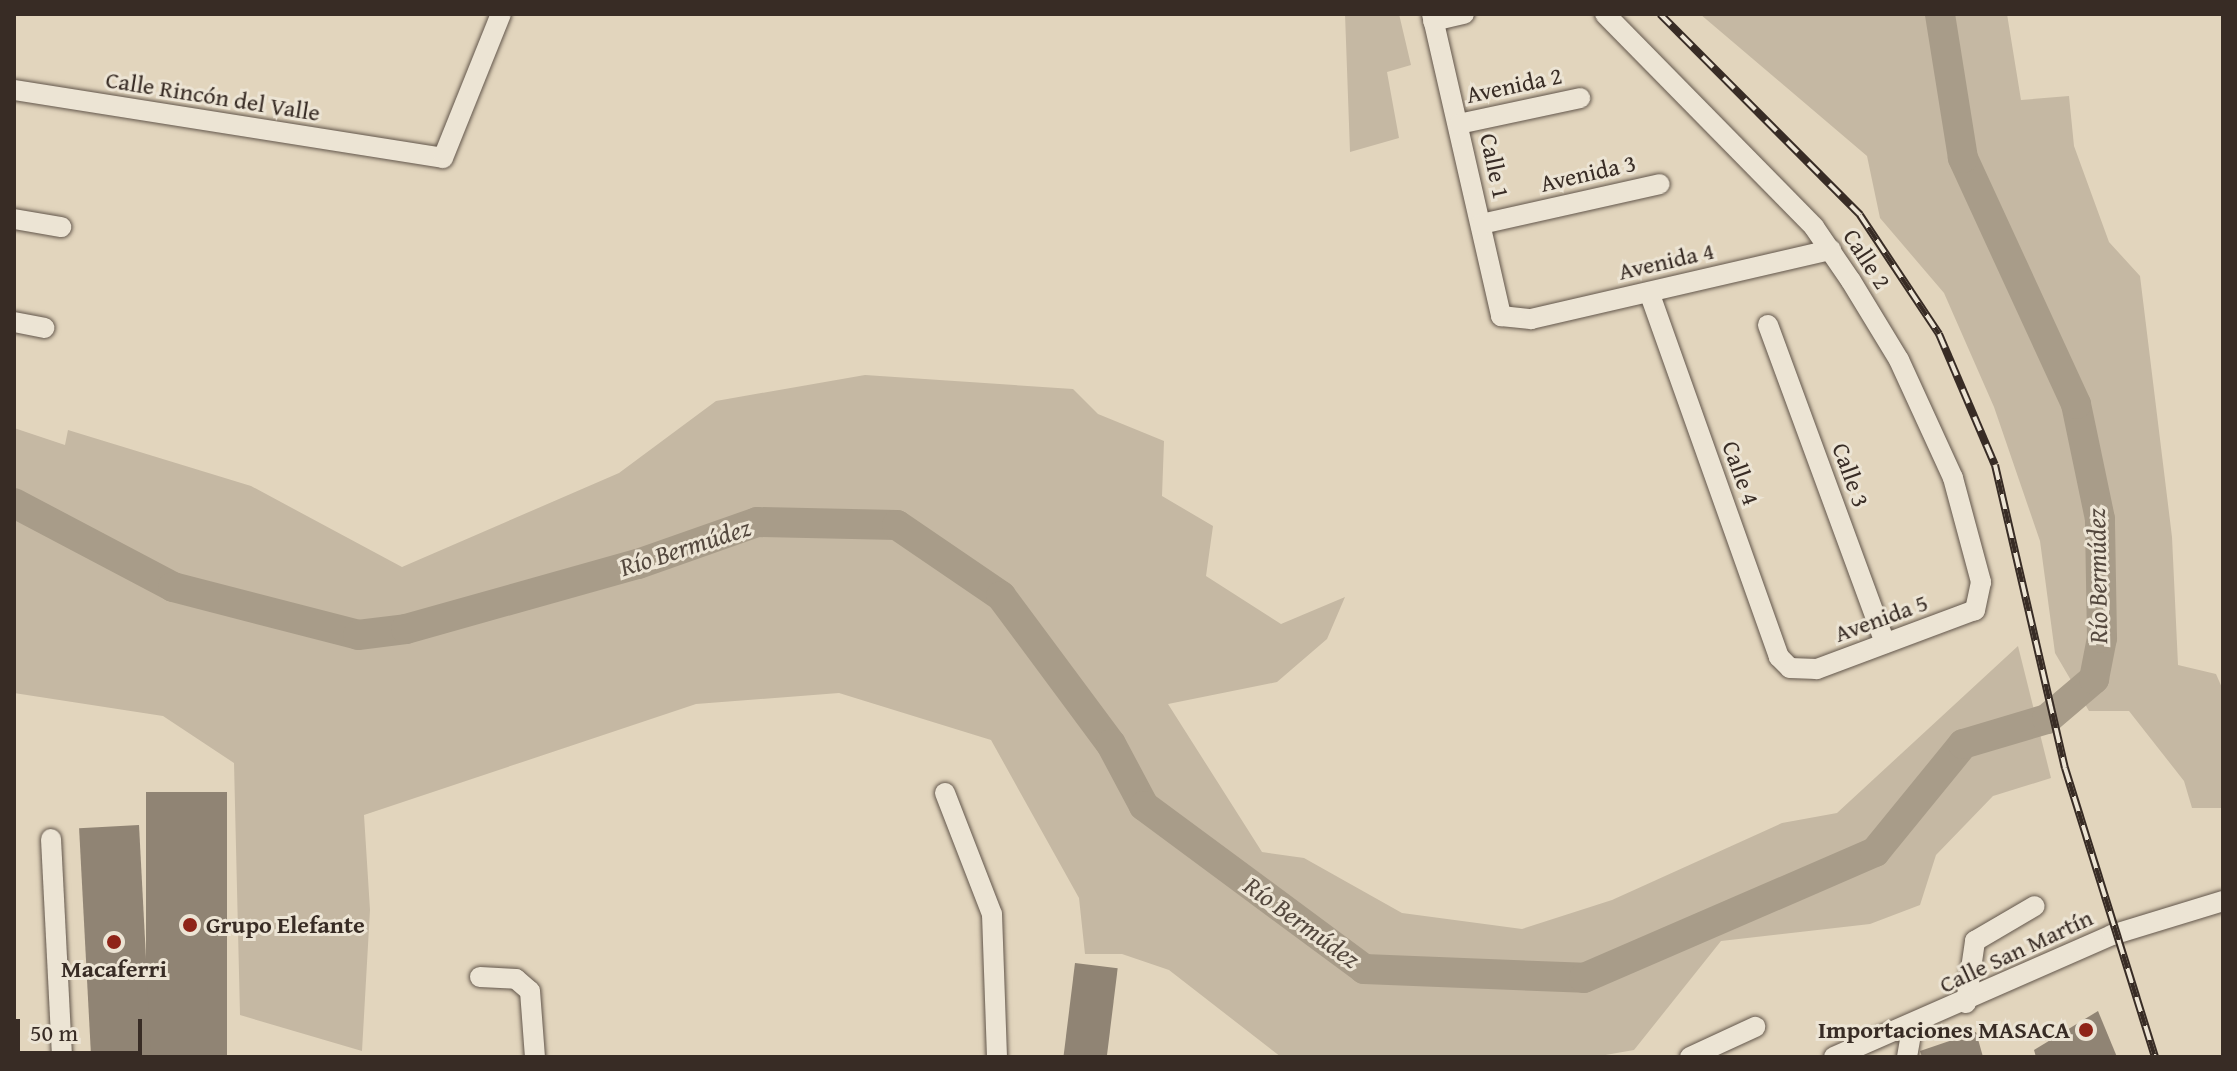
<!DOCTYPE html>
<meta charset="utf-8">
<style>
body{margin:0}
#map{position:relative;width:2237px;height:1071px;overflow:hidden;background:#e2d5bd;font-family:"Gentium Book Plus",serif}
div>[style]{position:absolute}
.green>*{inset:0;background:#c5b8a3}
.river>*{height:30px;margin:-15px;padding:0 15px;transform-origin:15px;border-radius:15px;background:#a89c89}
.building>*{inset:0;background:#908474;transform-origin:0 0}
.roads{filter:drop-shadow(0 0 2px #62564b) drop-shadow(0 0 2px #62564b)}
.minor>*{height:20px;margin:-10px;padding:0 10px;transform-origin:10px;border-radius:10px;background:#ece4d4}
.rail>*{height:8px;margin-top:-4px;transform-origin:0;background:repeating-linear-gradient(90deg,#ece4d4 0 15px,#382c25 0 30px);box-sizing:border-box;border-block:2px solid #382c25}
.dots>*{width:22px;height:22px;translate:-50% -50%;box-sizing:border-box;border:4px solid #ece4d4;border-radius:50%}
span{translate:-50% -50%;white-space:nowrap;text-align:center;line-height:1.15;-webkit-text-stroke:6px #ece4d4;paint-order:stroke}
.street-label{font-size:24px;color:#382c25}
.poi-label{font-size:24px;color:#382c25;font-weight:700}
.left{translate:0 -50%;text-align:left}
.right{translate:-100% -50%;text-align:right}
.water-label{font-size:26px;color:#54483e;font-style:italic}
.frame{position:absolute;inset:0;border:16px solid #382c25;pointer-events:none}
.scale{position:absolute;left:16px;top:1019px;width:126px;height:36px;box-sizing:border-box;border:4px solid #382c25;border-top:0;padding-left:10px;font-size:24px;line-height:28px;white-space:nowrap;color:#382c25;-webkit-text-stroke:6px #ece4d4;paint-order:stroke}
</style>
<div id="map">
<div class="green">
<div style="clip-path:polygon(1345px 14px,1399px 14px,1411px 65px,1387px 72px,1399px 138px,1350px 152px)"></div>
<div style="clip-path:polygon(1700px 14px,2007px 14px,2021px 100px,2069px 96px,2074px 146px,2109px 242px,2140px 276px,2172px 537px,2178px 665px,2216px 674px,2223px 690px,2221px 808px,2192px 808px,2184px 781px,2129px 711px,2089px 711px,2055px 653px,2040px 541px,1994px 407px,1944px 293px,1880px 218px,1867px 156px)"></div>
<div style="clip-path:polygon(865px 375px,1073px 389px,1098px 414px,1164px 441px,1162px 496px,1213px 526px,1206px 576px,1281px 624px,1345px 597px,1327px 639px,1277px 682px,1168px 704px,1262px 852px,1304px 858px,1402px 913px,1522px 929px,1612px 900px,1782px 823px,1837px 813px,2018px 646px,2051px 778px,1993px 796px,1936px 855px,1920px 905px,1870px 924px,1721px 941px,1634px 1050px,1594px 1057px,1281px 1057px,1169px 970px,1122px 954px,1085px 954px,1079px 898px,991px 740px,839px 693px,696px 704px,364px 815px,370px 910px,362px 1051px,240px 1015px,234px 763px,163px 716px,14px 693px,14px 428px,65px 445px,68px 430px,251px 486px,402px 567px,619px 473px,716px 401px)"></div>
</div>
<div class="river">
<div style="left:14px;top:503px;width:180px;rotate:27.8deg"></div>
<div style="left:173px;top:587px;width:191px;rotate:14.5deg"></div>
<div style="left:358px;top:635px;width:48px;rotate:-7.1deg"></div>
<div style="left:406px;top:629px;width:241px;rotate:-15.7deg"></div>
<div style="left:638px;top:564px;width:126px;rotate:-19.4deg"></div>
<div style="left:757px;top:522px;width:140px;rotate:1.2deg"></div>
<div style="left:897px;top:525px;width:126px;rotate:34.3deg"></div>
<div style="left:1001px;top:596px;width:184px;rotate:53.4deg"></div>
<div style="left:1111px;top:744px;width:70px;rotate:62deg"></div>
<div style="left:1144px;top:806px;width:274px;rotate:36.5deg"></div>
<div style="left:1364px;top:969px;width:220px;rotate:2.3deg"></div>
<div style="left:1584px;top:978px;width:317px;rotate:-23.4deg"></div>
<div style="left:1875px;top:852px;width:139px;rotate:-50.8deg"></div>
<div style="left:1963px;top:744px;width:88px;rotate:-16.6deg"></div>
<div style="left:2047px;top:719px;width:62px;rotate:-40.4deg"></div>
<div style="left:2094px;top:679px;width:42px;rotate:-79deg"></div>
<div style="left:2102px;top:638px;width:119px;rotate:-91deg"></div>
<div style="left:2100px;top:519px;width:117px;rotate:-101.8deg"></div>
<div style="left:2076px;top:404px;width:271px;rotate:-114.7deg"></div>
<div style="left:1963px;top:158px;width:146px;rotate:-99.1deg"></div>
</div>
<div class="building">
<div style="left:227px;top:792px;width:265px;height:81px;rotate:90deg"></div>
<div style="left:139px;top:825px;width:232px;height:60px;rotate:87deg"></div>
<div style="left:1075px;top:963px;width:43px;height:95px;rotate:7deg"></div>
<div style="clip-path:polygon(2098px 1011px,2117px 1057px,2036px 1057px,2034px 1050px)"></div>
<div style="clip-path:polygon(1976px 1032px,1983px 1057px,1922px 1057px,1920px 1051px)"></div>
</div>
<div class="roads">
<div class="minor">
<div style="left:1432px;top:14px;width:310px;rotate:77.1deg"></div>
<div style="left:1501px;top:316px;width:30px;rotate:6deg"></div>
<div style="left:1531px;top:319px;width:308px;rotate:-13deg"></div>
<div style="left:1605px;top:14px;width:298px;rotate:45.5deg"></div>
<div style="left:1814px;top:227px;width:65px;rotate:55.6deg"></div>
<div style="left:1851px;top:281px;width:92px;rotate:58.7deg"></div>
<div style="left:1899px;top:360px;width:130px;rotate:65.4deg"></div>
<div style="left:1953px;top:478px;width:108px;rotate:74.9deg"></div>
<div style="left:1981px;top:582px;width:29px;rotate:102deg"></div>
<div style="left:1975px;top:610px;width:169px;rotate:159.5deg"></div>
<div style="left:1817px;top:669px;width:27px;rotate:-178deg"></div>
<div style="left:1790px;top:668px;width:16px;rotate:-135deg"></div>
<div style="left:1779px;top:657px;width:387px;rotate:-109.6deg"></div>
<div style="left:1433px;top:21px;width:32px;rotate:-13deg"></div>
<div style="left:14px;top:90px;width:434px;rotate:9deg"></div>
<div style="left:443px;top:158px;width:155px;rotate:-68.1deg"></div>
<div style="left:1459px;top:124px;width:124px;rotate:-12.1deg"></div>
<div style="left:14px;top:219px;width:48px;rotate:9.7deg"></div>
<div style="left:1481px;top:224px;width:183px;rotate:-12.6deg"></div>
<div style="left:14px;top:322px;width:31px;rotate:11deg"></div>
<div style="left:1768px;top:325px;width:339px;rotate:69.8deg"></div>
<div style="left:945px;top:793px;width:130px;rotate:68.8deg"></div>
<div style="left:992px;top:914px;width:143px;rotate:88deg"></div>
<div style="left:51px;top:839px;width:218px;rotate:87.1deg"></div>
<div style="left:480px;top:977px;width:36px;rotate:3deg"></div>
<div style="left:516px;top:979px;width:18px;rotate:41deg"></div>
<div style="left:530px;top:991px;width:66px;rotate:85.7deg"></div>
<div style="left:1966px;top:1003px;width:63px;rotate:-81.7deg"></div>
<div style="left:1975px;top:941px;width:69px;rotate:-30.3deg"></div>
<div style="left:1690px;top:1057px;width:72px;rotate:-24.8deg"></div>
<div style="left:1834px;top:1057px;width:304px;rotate:-23.7deg"></div>
<div style="left:2112px;top:935px;width:116px;rotate:-17deg"></div>
<div style="left:1907px;top:1057px;width:29px;rotate:-80deg"></div>
</div>
</div>
<div class="rail">
<div style="left:1660px;top:14px;width:284px;rotate:45.1deg"></div>
<div style="left:1860px;top:215px;width:143px;rotate:56.4deg"></div>
<div style="left:1939px;top:334px;width:142px;rotate:66.9deg"></div>
<div style="left:1995px;top:465px;width:311px;rotate:77deg"></div>
<div style="left:2065px;top:768px;width:303px;rotate:72.7deg"></div>
</div>
<div class="dots">
<div style="left:190px;top:925px;background:#8f2418"></div>
<div style="left:114px;top:942px;background:#8f2418"></div>
<div style="left:2086px;top:1030px;background:#8f2418"></div>
</div>
<div class="street-label">
<span style="left:1514px;top:85px;rotate:-12deg">Avenida 2</span>
<span style="left:213px;top:96px;rotate:9deg">Calle Rincón del Valle</span>
<span style="left:1495px;top:166px;rotate:78deg">Calle 1</span>
<span style="left:1588px;top:173px;rotate:-13deg">Avenida 3</span>
<span style="left:1867px;top:259px;rotate:57deg">Calle 2</span>
<span style="left:1666px;top:261px;rotate:-13deg">Avenida 4</span>
<span style="left:1741px;top:473px;rotate:70deg">Calle 4</span>
<span style="left:1851px;top:475px;rotate:70deg">Calle 3</span>
<span style="left:1881px;top:618px;rotate:-20deg">Avenida 5</span>
<span style="left:2016px;top:951px;rotate:-25deg">Calle San Martín</span>
</div>
<div class="poi-label">
<span class="left" style="left:206px;top:925px">Grupo Elefante</span>
<span style="left:114px;top:969px">Macaferri</span>
<span class="right" style="left:2070px;top:1030px">Importaciones MASACA</span>
</div>
<div class="water-label">
<span style="left:685px;top:547px;rotate:-18deg">Río Bermúdez</span>
<span style="left:2097px;top:576px;rotate:-91deg">Río Bermúdez</span>
<span style="left:1302px;top:922px;rotate:36deg">Río Bermúdez</span>
</div>
<div class="frame"></div>
<div class="scale">50 m</div>
</div>
